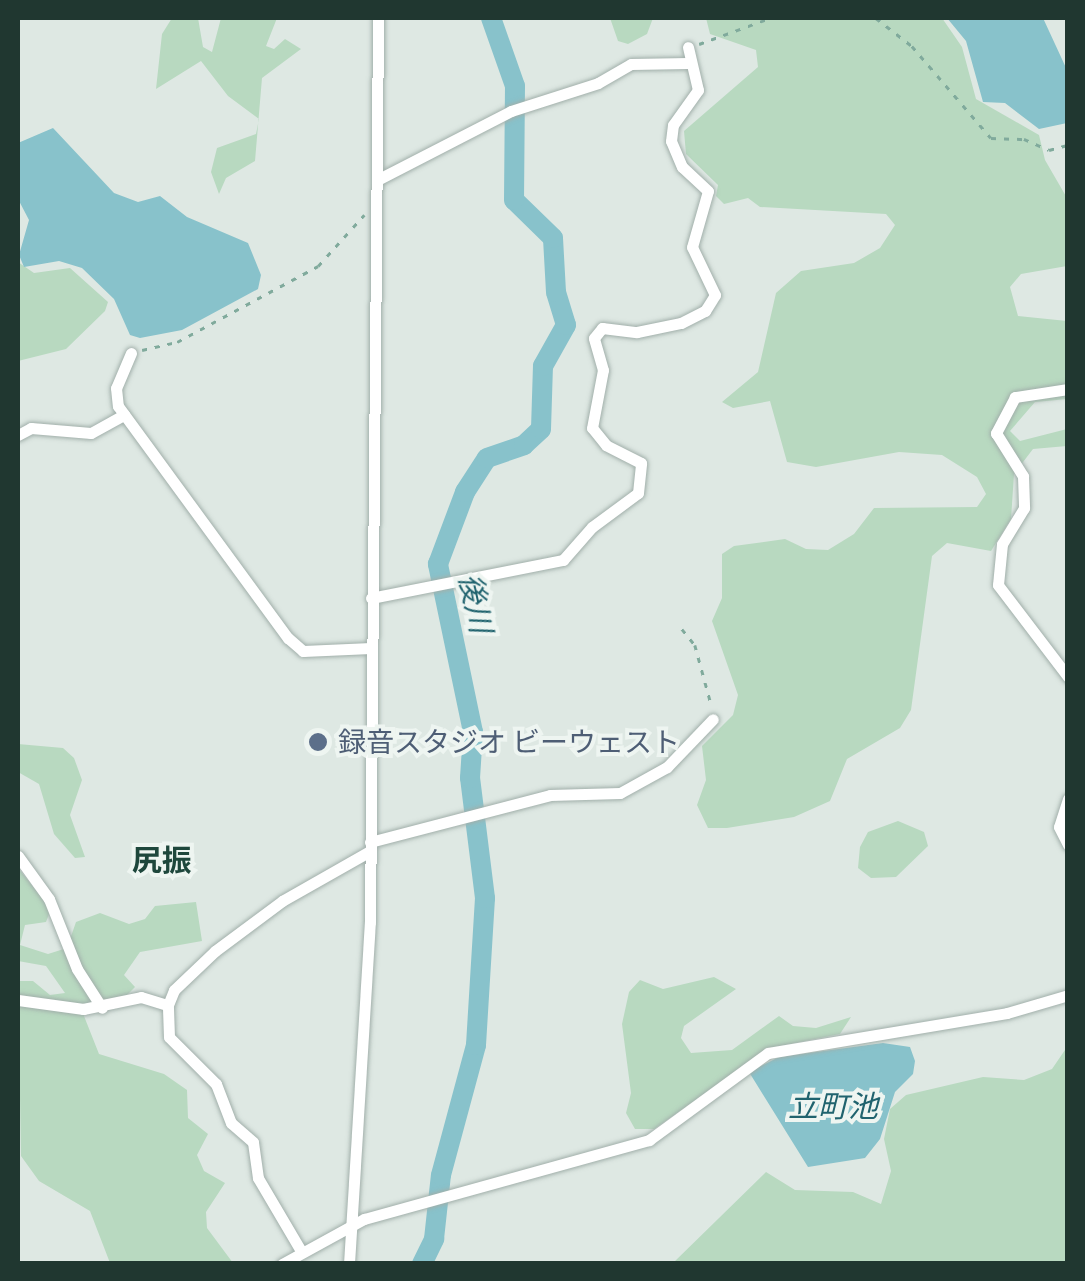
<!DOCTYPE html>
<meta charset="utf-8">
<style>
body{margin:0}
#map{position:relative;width:1085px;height:1281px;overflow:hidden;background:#dee8e3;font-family:"PT Sans Narrow","Noto Sans JP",sans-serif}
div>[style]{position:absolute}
.green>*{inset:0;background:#b8d9c0}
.water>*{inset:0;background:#88c2cb}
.river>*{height:20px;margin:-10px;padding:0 10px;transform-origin:10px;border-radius:10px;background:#88c2cb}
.path>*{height:2.5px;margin-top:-1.25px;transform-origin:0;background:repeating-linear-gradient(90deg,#80aa9c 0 5px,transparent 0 13px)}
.roads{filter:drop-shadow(0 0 2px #a1afaa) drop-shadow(0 0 2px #a1afaa)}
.minor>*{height:11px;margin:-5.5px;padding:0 5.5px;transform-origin:5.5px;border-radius:5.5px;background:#fff}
.dots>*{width:28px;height:28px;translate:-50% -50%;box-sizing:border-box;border:5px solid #eef5f1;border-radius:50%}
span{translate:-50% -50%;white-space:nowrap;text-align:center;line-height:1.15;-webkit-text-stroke:8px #eef5f1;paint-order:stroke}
.service-label{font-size:28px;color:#4e5e75}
.left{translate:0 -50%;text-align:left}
.water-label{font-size:30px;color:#20636e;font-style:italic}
.neighbourhood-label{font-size:30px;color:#1e473c;font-weight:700}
.frame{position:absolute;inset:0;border:20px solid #203730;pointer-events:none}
</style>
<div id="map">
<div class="green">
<div style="clip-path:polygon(172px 18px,198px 18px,203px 47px,212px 52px,221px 18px,277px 18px,266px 46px,274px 49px,285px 39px,301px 49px,262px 78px,255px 161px,226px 178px,219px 194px,211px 172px,217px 148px,256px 134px,259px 119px,228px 96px,201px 61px,156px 89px,162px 34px)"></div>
<div style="clip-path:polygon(610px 18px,653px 18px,647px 34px,628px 44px,618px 41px)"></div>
<div style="clip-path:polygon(706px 18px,942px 18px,962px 47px,976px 99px,1039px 135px,1045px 160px,1067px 198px,1067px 266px,1021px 274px,1010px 287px,1018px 316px,1067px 321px,1067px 399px,1035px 402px,1010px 431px,1020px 441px,1067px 429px,1067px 446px,1033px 449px,1014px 474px,1011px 519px,991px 551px,947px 543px,932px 556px,911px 710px,900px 728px,847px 759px,830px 801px,794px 817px,727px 828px,708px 828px,697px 805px,706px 780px,702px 746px,733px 715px,738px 695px,712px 621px,722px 598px,722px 554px,734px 546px,785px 539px,806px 549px,828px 550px,854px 534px,874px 508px,977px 507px,986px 494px,977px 477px,942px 455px,899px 452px,816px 467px,787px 462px,770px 401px,733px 408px,722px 402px,758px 372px,776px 293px,801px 271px,854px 263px,880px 248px,895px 225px,886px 214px,760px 207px,748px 198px,724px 204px,716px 196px,718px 185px,686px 154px,684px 131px,758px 67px,756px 50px,710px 34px)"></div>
<div style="clip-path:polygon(18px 262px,34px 273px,70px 268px,108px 302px,105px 311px,66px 349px,18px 361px)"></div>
<div style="clip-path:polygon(18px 744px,63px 748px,74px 758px,82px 780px,70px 815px,85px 857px,75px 858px,54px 834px,39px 784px,18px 772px)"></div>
<div style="clip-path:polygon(898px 821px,924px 832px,928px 846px,896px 877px,871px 878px,858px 868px,860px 847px,868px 832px)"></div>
<div style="clip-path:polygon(18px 868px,51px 909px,46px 922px,25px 925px,20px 945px,48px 954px,67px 948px,76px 922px,100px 913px,129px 924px,145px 919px,155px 906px,196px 902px,202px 941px,140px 952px,124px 975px,135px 987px,123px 999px,87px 1005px,84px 1016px,99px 1054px,164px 1074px,187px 1090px,188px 1118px,208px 1134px,197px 1155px,204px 1171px,225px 1183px,206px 1212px,207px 1228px,233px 1263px,110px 1263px,90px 1211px,39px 1181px,21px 1156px,18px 981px,33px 981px,50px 995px,65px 993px,46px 966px,18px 961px)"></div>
<div style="clip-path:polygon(714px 977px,736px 989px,684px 1026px,681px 1038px,691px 1053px,732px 1050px,779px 1016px,793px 1026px,816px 1028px,851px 1017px,840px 1034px,770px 1048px,654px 1129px,635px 1129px,626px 1113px,631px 1093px,622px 1024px,629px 992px,640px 980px,663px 989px)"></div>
<div style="clip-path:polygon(1067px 1047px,1067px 1263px,673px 1263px,766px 1172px,795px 1190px,853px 1192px,881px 1204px,891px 1171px,884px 1139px,890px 1109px,906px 1095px,983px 1077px,1024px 1080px,1052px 1069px)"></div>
</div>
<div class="water">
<div style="clip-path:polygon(947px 18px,1043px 18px,1067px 70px,1067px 123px,1039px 129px,1005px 103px,983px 102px,966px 41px)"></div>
<div style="clip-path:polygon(53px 128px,114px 193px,138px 202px,160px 196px,187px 217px,248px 243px,261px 275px,258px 289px,182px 330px,140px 338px,130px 335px,114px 299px,82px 268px,59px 261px,24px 267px,19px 255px,29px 220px,18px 199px,18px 143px)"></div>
<div style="clip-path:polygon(883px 1043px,910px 1047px,915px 1061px,913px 1074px,895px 1092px,880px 1139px,865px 1158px,808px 1167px,749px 1072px,779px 1057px)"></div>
</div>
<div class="river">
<div style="left:422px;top:1264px;width:28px;rotate:-64deg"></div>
<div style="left:434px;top:1239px;width:64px;rotate:-83.8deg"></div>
<div style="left:441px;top:1175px;width:135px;rotate:-74.9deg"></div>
<div style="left:476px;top:1045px;width:147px;rotate:-86.5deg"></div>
<div style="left:485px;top:898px;width:121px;rotate:-97.1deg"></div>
<div style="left:470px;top:778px;width:46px;rotate:-86.3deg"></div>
<div style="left:473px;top:732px;width:172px;rotate:-101.8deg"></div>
<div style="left:438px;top:564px;width:77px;rotate:-69.4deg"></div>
<div style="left:465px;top:492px;width:40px;rotate:-57.1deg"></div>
<div style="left:487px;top:458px;width:39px;rotate:-19deg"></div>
<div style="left:524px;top:445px;width:23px;rotate:-43deg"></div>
<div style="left:541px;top:429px;width:63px;rotate:-88.2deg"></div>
<div style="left:543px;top:366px;width:47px;rotate:-60.7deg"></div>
<div style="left:566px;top:325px;width:34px;rotate:-107deg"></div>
<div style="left:556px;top:292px;width:54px;rotate:-93.2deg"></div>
<div style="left:553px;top:238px;width:54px;rotate:-135.7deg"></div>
<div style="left:514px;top:200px;width:114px;rotate:-89.5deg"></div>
<div style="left:515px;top:86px;width:72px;rotate:-109.4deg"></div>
</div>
<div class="path">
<div style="left:876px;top:18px;width:46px;rotate:37.9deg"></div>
<div style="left:912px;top:46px;width:121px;rotate:49.3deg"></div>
<div style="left:991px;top:138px;width:33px;rotate:2deg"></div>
<div style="left:1024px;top:139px;width:27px;rotate:24deg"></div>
<div style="left:1049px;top:150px;width:20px;rotate:-15deg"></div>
<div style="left:699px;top:44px;width:76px;rotate:-20.1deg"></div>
<div style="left:142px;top:350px;width:36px;rotate:-13deg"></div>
<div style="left:177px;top:342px;width:160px;rotate:-28.3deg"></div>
<div style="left:318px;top:266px;width:69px;rotate:-48deg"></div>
<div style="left:682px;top:629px;width:21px;rotate:51deg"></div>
<div style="left:695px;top:645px;width:64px;rotate:74.7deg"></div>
</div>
<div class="roads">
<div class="minor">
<div style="left:377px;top:180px;width:151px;rotate:-27.2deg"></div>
<div style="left:511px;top:111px;width:91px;rotate:-17.8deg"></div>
<div style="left:598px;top:83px;width:38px;rotate:-30deg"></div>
<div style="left:631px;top:64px;width:57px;rotate:-1deg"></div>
<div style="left:131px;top:353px;width:38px;rotate:113deg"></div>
<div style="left:116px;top:388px;width:18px;rotate:84deg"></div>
<div style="left:118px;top:406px;width:288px;rotate:53.8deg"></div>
<div style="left:288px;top:638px;width:20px;rotate:41deg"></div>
<div style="left:303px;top:651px;width:68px;rotate:-2.5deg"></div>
<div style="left:1068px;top:389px;width:54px;rotate:171.4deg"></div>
<div style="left:1015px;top:397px;width:41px;rotate:117.8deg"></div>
<div style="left:996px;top:433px;width:51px;rotate:57.9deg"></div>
<div style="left:1023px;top:476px;width:32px;rotate:88deg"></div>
<div style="left:1024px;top:508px;width:42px;rotate:121.4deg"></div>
<div style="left:1002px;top:544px;width:41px;rotate:95.6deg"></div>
<div style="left:998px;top:585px;width:116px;rotate:52.7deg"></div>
<div style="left:18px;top:435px;width:15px;rotate:-28deg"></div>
<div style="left:31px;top:428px;width:60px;rotate:4.8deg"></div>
<div style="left:91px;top:433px;width:38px;rotate:-29deg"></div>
<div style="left:371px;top:598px;width:196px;rotate:-11.2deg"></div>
<div style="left:563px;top:560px;width:44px;rotate:-48.7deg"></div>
<div style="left:592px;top:527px;width:57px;rotate:-36.5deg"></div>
<div style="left:638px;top:493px;width:30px;rotate:-84deg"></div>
<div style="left:641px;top:463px;width:39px;rotate:-153deg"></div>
<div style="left:606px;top:445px;width:22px;rotate:-129deg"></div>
<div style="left:592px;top:428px;width:59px;rotate:-79.3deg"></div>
<div style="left:603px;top:370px;width:33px;rotate:-106deg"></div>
<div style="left:594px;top:338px;width:13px;rotate:-51deg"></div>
<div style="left:602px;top:328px;width:35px;rotate:7deg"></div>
<div style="left:637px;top:332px;width:45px;rotate:-11.6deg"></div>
<div style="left:681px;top:323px;width:27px;rotate:-27deg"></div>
<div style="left:705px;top:311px;width:19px;rotate:-58deg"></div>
<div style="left:715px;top:295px;width:53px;rotate:-115.6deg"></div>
<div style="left:692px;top:247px;width:58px;rotate:-74.1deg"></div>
<div style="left:708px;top:191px;width:35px;rotate:-137deg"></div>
<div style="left:682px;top:167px;width:28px;rotate:-113deg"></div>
<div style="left:671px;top:141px;width:16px;rotate:-83deg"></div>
<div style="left:673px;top:125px;width:43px;rotate:-54.5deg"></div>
<div style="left:698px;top:90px;width:44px;rotate:-103.1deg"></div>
<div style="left:1068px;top:799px;width:29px;rotate:108deg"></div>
<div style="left:1059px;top:827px;width:20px;rotate:63deg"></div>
<div style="left:370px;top:842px;width:186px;rotate:-14.6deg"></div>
<div style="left:550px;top:795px;width:70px;rotate:-1.6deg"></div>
<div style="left:620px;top:793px;width:54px;rotate:-29deg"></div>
<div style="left:667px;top:767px;width:66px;rotate:-46.2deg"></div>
<div style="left:18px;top:856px;width:53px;rotate:54.2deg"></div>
<div style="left:49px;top:899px;width:75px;rotate:68.2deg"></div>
<div style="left:77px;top:969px;width:46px;rotate:57.3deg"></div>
<div style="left:18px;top:1000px;width:66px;rotate:7.9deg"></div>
<div style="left:83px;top:1009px;width:59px;rotate:-11.7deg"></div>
<div style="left:141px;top:997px;width:28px;rotate:17deg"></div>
<div style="left:301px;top:1251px;width:85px;rotate:-120.5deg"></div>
<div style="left:258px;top:1178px;width:36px;rotate:-98deg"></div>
<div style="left:253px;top:1142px;width:29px;rotate:-139deg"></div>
<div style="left:231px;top:1123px;width:42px;rotate:-111deg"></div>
<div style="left:216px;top:1084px;width:66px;rotate:-135deg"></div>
<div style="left:169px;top:1037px;width:32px;rotate:-92deg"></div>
<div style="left:168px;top:1005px;width:16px;rotate:-68deg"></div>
<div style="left:174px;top:990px;width:57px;rotate:-43.6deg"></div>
<div style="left:215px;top:951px;width:84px;rotate:-36.7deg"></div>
<div style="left:282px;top:901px;width:101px;rotate:-29.6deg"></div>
<div style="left:282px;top:1264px;width:94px;rotate:-28.8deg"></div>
<div style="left:364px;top:1219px;width:296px;rotate:-15.5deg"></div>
<div style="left:649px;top:1140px;width:147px;rotate:-36.2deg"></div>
<div style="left:768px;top:1053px;width:242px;rotate:-9.5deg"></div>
<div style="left:1007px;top:1013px;width:64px;rotate:-16.4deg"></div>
<div style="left:349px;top:1264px;width:343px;rotate:-86.5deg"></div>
<div style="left:370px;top:922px;width:904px;rotate:-89.49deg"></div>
</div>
</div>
<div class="dots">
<div style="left:318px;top:742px;background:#5c6f8a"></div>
</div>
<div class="service-label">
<span class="left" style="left:338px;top:742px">録音スタジオ ビーウェスト</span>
</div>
<div class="water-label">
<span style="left:476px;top:603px;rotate:78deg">後川</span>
<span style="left:833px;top:1106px">立町池</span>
</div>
<div class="neighbourhood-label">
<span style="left:162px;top:860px">尻振</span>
</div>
<div class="frame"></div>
</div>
